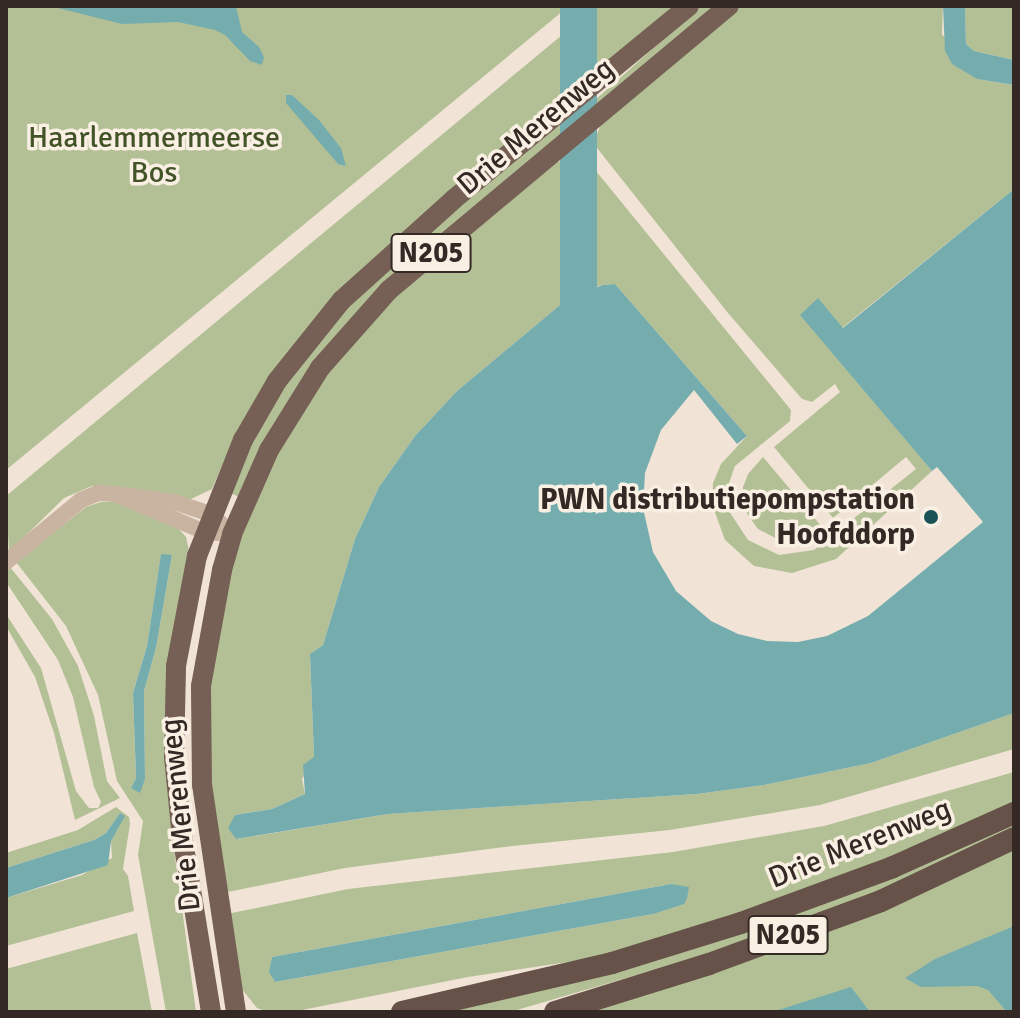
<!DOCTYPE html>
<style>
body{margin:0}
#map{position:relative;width:1020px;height:1018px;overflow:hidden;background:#f1e4d6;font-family:Signika,sans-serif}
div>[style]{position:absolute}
.green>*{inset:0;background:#b3c096}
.water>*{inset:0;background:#75adaf;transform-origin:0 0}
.minor>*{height:16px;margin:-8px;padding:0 8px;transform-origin:8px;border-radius:8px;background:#c9b4a2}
.primary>*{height:20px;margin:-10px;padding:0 10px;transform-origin:10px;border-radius:10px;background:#766055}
.trunk>*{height:22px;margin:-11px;padding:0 11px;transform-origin:11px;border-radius:11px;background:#665248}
.dots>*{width:22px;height:22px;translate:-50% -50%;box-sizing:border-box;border:4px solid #f9efe3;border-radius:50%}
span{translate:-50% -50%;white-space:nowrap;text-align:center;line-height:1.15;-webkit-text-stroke:7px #f9efe3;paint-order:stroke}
.shield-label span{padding:2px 6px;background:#f9efe3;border:2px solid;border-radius:6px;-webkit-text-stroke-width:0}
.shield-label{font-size:28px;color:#342925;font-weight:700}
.street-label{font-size:30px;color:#342925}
.park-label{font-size:30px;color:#435328}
.poi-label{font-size:30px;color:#342925;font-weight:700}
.right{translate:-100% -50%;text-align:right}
.frame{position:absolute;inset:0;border:8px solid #342925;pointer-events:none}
</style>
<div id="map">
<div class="green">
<div style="clip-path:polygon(6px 6px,569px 6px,6px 470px)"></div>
<div style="clip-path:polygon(597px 6px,674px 6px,371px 262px,225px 459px,212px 489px,189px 500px,92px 486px,64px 498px,9px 552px,6px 496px)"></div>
<div style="clip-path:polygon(701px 6px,715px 6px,363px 306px,239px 497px,228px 492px,268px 409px,311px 347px,386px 265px,546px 134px,585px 109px)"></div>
<div style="clip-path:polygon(739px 6px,943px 6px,942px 34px,977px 79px,1014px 85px,1014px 189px,842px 328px,801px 315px,932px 471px,836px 559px,792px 573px,754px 566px,725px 540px,712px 504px,713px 483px,721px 464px,747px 436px,615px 284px,601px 285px,560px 305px,457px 391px,415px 436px,379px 487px,355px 539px,323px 645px,310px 654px,314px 757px,302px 779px,305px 794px,272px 809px,235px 815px,237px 839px,388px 814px,697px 794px,764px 785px,871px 763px,1014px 713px,1014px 749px,820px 805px,670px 830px,504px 847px,345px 868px,223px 893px,205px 719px,233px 552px,291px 423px,344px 352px,395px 293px,552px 163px,570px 159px,584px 161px,596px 171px,791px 410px,790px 421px,735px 466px,729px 483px,729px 511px,748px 540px,779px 555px,814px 550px,916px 469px,906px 457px,833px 518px,774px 447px,840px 392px,835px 384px,812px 402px,802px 399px,728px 313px,597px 148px,597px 134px,603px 119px)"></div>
<div style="clip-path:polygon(965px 6px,1014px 6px,1014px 60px,974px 51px,966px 44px)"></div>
<div style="clip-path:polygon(763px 457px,822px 527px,816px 532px,801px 539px,781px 541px,758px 529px,750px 518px,743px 506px,743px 487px,748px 474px)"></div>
<div style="clip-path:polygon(evenodd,101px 502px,122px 502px,178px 528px,186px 537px,189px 551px,171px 827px,196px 1012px,166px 1012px,138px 855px,143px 821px,117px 781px,98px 695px,66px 626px,16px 562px,86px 507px,101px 502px,161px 555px,172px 555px,156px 648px,144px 691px,145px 779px,131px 788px,136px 778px,133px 693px,147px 646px,161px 555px)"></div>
<div style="clip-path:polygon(10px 567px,52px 619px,78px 666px,94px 716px,107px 781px,120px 798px,75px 820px,54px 733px,35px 677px,6px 626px,6px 614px,41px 668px,76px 791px,89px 808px,98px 808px,101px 802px,94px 787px,73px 697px,58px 660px,6px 582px,6px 570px)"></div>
<div style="clip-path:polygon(evenodd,1014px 772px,1014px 802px,960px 829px,822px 885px,687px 933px,588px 959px,468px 977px,292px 1012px,268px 1012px,257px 1008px,241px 988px,227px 914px,348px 889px,673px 852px,824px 826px,1014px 772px,671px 884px,653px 914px,275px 982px,270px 972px,272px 957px,671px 884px)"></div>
<div style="clip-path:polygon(116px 807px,129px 817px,130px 824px,123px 869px,128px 876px,134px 911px,6px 946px,6px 898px,82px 875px,112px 858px,111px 841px,120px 813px,106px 833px,94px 840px,6px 868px,6px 853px,78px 830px)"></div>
<div style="clip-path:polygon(1014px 818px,1014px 830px,932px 870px,753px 941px,510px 1012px,426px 1012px,554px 985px)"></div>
<div style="clip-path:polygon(1014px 845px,1014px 1012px,585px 1012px)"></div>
<div style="clip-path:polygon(137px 933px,152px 1012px,6px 1012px,6px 969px)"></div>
</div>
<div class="water">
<div style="clip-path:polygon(50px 6px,236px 6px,242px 32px,259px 47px,264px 57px,262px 65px,250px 61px,225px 35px,215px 30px,178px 22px,122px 24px)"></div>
<div style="left:560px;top:6px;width:37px;height:718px"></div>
<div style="clip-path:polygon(943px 6px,965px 6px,966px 44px,974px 51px,1014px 60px,1014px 85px,977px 79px,952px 64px,945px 51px)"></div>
<div style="clip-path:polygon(286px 95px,292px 95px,319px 120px,341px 148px,346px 166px,338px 164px,286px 103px)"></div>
<div style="clip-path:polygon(1014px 189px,1014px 713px,871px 763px,764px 785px,697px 794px,388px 814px,236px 839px,228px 828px,235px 815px,272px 809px,305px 794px,303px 765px,314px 757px,310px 654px,323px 645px,355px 539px,379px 487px,415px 436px,457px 391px,560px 305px,602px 285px,615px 284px,747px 436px,737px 444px,694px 390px,661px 430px,645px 473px,643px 508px,653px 552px,676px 591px,711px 621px,738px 634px,767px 641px,798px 642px,827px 636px,868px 616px,983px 522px,937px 467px,932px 471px,800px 315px,818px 298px,843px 328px)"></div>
<div style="clip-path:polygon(161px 554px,172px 555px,156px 648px,144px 691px,145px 779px,140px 793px,131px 788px,136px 778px,133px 693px,147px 646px)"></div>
<div style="clip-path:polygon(120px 813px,125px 816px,111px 841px,108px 865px,6px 898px,6px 868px,94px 840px,106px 833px)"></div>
<div style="clip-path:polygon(671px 884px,689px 887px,687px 898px,684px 904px,653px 914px,275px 982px,269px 972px,272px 957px)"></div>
<div style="clip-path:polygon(1014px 926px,1014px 1012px,1007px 1012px,988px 990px,977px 986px,921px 987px,905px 978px,935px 959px)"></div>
<div style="clip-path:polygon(851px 987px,870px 1012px,772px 1012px)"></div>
</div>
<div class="minor">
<div style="left:115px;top:494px;width:60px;rotate:7.7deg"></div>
<div style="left:174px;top:502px;width:39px;rotate:18deg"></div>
<div style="left:211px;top:514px;width:29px;rotate:44deg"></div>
<div style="left:232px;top:534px;width:27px;rotate:-176deg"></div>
<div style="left:205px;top:532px;width:98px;rotate:-157.1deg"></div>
<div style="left:6px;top:562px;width:97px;rotate:-39.6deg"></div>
<div style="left:81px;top:500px;width:18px;rotate:-22deg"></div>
<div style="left:98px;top:493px;width:17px;rotate:3deg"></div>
</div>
<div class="primary">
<div style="left:211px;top:1012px;width:186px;rotate:-99.3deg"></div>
<div style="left:181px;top:828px;width:71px;rotate:-95.6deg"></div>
<div style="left:174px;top:757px;width:91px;rotate:-88.7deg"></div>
<div style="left:176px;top:666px;width:112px;rotate:-79.2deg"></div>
<div style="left:197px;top:556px;width:125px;rotate:-68.4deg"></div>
<div style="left:243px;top:440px;width:68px;rotate:-60deg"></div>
<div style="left:277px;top:381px;width:104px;rotate:-51.3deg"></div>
<div style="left:342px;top:300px;width:151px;rotate:-42deg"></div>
<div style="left:454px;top:199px;width:304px;rotate:-39.4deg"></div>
<div style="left:236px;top:1012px;width:230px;rotate:-98.5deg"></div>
<div style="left:202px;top:785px;width:99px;rotate:-90.6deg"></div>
<div style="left:201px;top:686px;width:118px;rotate:-79.7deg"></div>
<div style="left:222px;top:570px;width:37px;rotate:-74deg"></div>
<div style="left:232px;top:534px;width:92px;rotate:-66.2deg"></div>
<div style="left:269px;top:450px;width:97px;rotate:-58.1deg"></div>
<div style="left:320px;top:368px;width:104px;rotate:-48.5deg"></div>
<div style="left:389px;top:290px;width:443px;rotate:-39.9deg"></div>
</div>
<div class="trunk">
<div style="left:402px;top:1012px;width:216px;rotate:-13.1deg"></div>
<div style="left:612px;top:963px;width:135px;rotate:-17.2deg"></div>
<div style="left:741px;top:923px;width:162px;rotate:-20.2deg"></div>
<div style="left:893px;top:867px;width:133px;rotate:-24.1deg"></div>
<div style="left:555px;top:1012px;width:161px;rotate:-17.3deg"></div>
<div style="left:709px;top:964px;width:183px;rotate:-20.1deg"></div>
<div style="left:881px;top:901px;width:147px;rotate:-25.3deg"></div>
</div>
<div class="dots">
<div style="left:931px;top:517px;background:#1a5356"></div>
</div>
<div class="shield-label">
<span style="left:431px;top:253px">N205</span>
<span style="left:788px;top:935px">N205</span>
</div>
<div class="street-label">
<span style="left:536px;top:127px;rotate:-40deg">Drie Merenweg</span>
<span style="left:181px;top:815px;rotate:-96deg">Drie Merenweg</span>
<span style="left:860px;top:844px;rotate:-22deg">Drie Merenweg</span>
</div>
<div class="park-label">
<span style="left:154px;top:155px">Haarlemmermeerse<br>Bos</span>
</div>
<div class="poi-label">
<span class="right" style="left:915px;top:517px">PWN distributiepompstation<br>Hoofddorp</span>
</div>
<div class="frame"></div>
</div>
